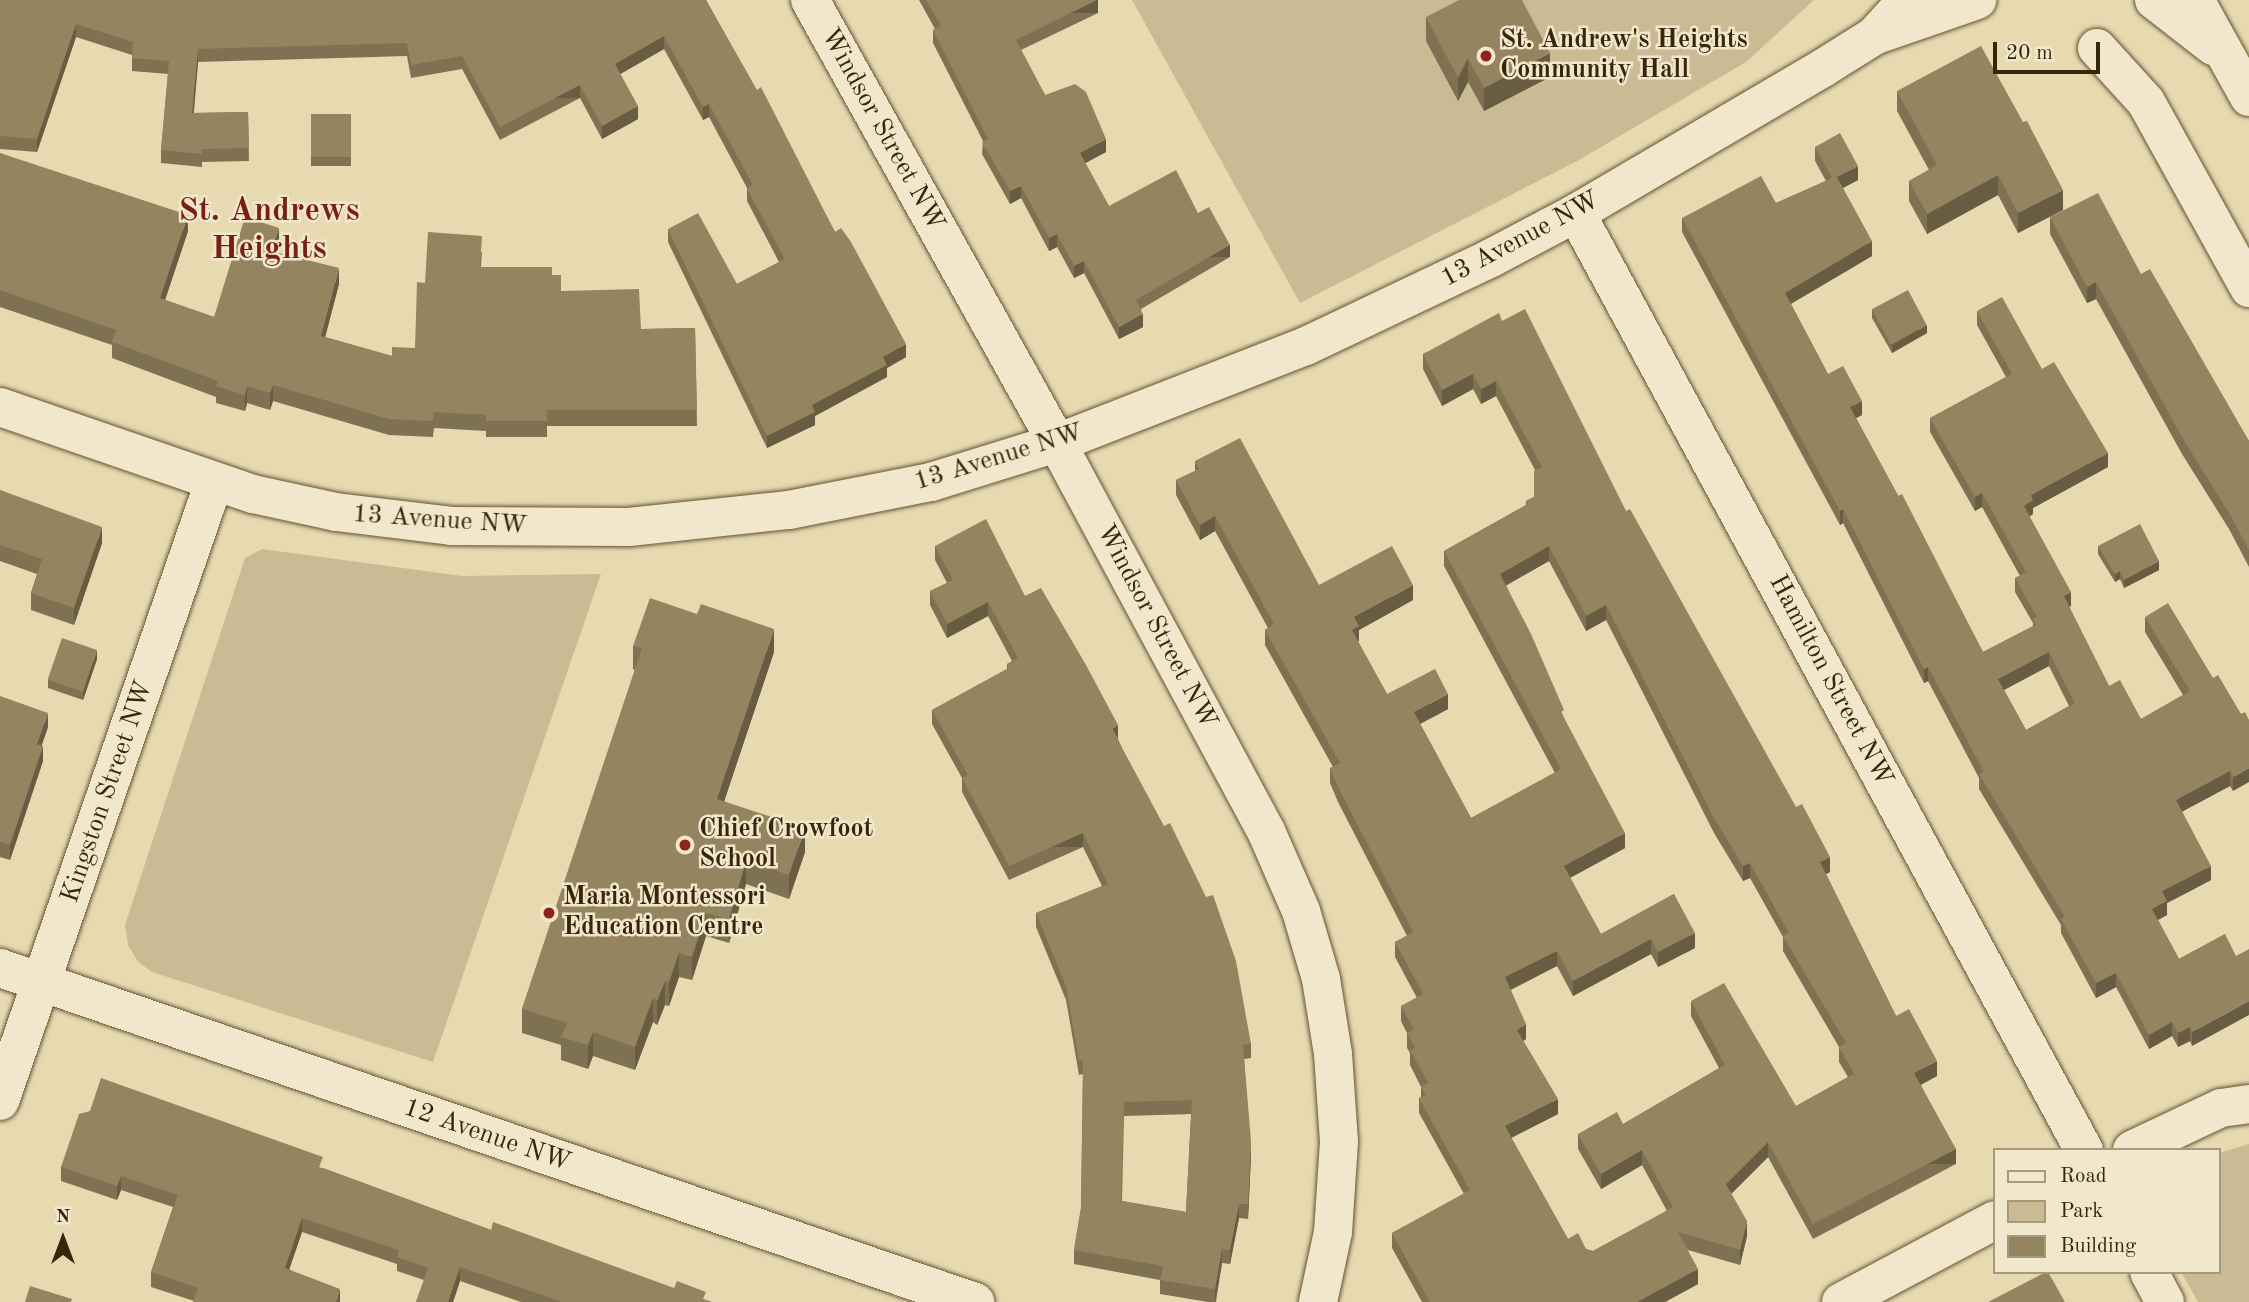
<!DOCTYPE html>
<style>
body{margin:0}
#map{position:relative;width:2249px;height:1302px;overflow:hidden;background:#e8dab0;font-family:"Old Standard TT",serif}
div>[style]{position:absolute}
.green>*{inset:0;background:#cabb94}
.roads{filter:drop-shadow(0 0 2px #645334) drop-shadow(0 0 2px #645334)}
.minor>*{height:38px;margin:-19px;padding:0 19px;transform-origin:19px;border-radius:19px;background:#f0e7cc}
.wall>*{inset:0;background:#7f7253;transform-origin:0 0}
.shaded-wall>*{inset:0;background:#685c43;transform-origin:0 0}
.building>*{inset:0;background:#948460;transform-origin:0 0}
.dots>*{width:19px;height:19px;translate:-50% -50%;box-sizing:border-box;border:4px solid #f0e7cc;border-radius:50%}
span{translate:-50% -50%;white-space:nowrap;text-align:center;line-height:1.15;-webkit-text-stroke:5px #f0e7cc;paint-order:stroke}
.poi-label{font-size:26px;color:#38260a;font-weight:700}
.left{translate:0 -50%;text-align:left}
.street-label{font-size:26px;color:#38260a}
.district-label{font-size:33px;color:#7a1f14;font-weight:700}
.legend{position:absolute;left:1993px;top:1148px;width:228px;height:126px;box-sizing:border-box;background:#f0e7cc;border:2px solid #a69a7e;margin:0;padding:9px 12px;list-style:none;font-size:21px;color:#38260a}
.legend li{display:flex;align-items:center;gap:14px;height:35px}
.legend b{width:35px;border:2px solid #a69a7e}
.north{position:absolute;left:28px;top:1204px;width:70px;height:70px;-webkit-text-stroke:5px #f0e7cc;paint-order:stroke;rotate:0deg;font-size:19px;font-weight:700;line-height:28px;text-align:center;color:#38260a}
.north::after{content:'';display:block;margin:auto;width:24px;height:32px;background:#38260a;clip-path:polygon(50% 0,100% 100%,50% 72%,0 100%)}
.scale{position:absolute;left:1993px;top:42px;width:107px;height:32px;box-sizing:border-box;border:4px solid #38260a;border-top:0;padding-left:9px;font-size:21px;line-height:24px;white-space:nowrap;color:#38260a;-webkit-text-stroke:5px #f0e7cc;paint-order:stroke}
</style>
<div id="map">
<div class="green">
<div style="clip-path:polygon(1132px 0,1814px 0,1746px 62px,1579px 160px,1300px 303px)"></div>
<div style="clip-path:polygon(262px 549px,462px 576px,601px 574px,433px 1062px,152px 972px,138px 962px,128px 945px,125px 925px,245px 558px)"></div>
<div style="clip-path:polygon(2249px 1144px,2249px 1302px,2198px 1302px,2181px 1272px,2219px 1272px,2219px 1153px)"></div>
</div>
<div class="roads">
<div class="minor">
<div style="left:810px;top:0;width:507px;rotate:60.86deg"></div>
<div style="left:1057px;top:443px;width:441px;rotate:61.7deg"></div>
<div style="left:1266px;top:831px;width:87px;rotate:66.4deg"></div>
<div style="left:1301px;top:911px;width:71px;rotate:73.6deg"></div>
<div style="left:1321px;top:979px;width:76px;rotate:80.9deg"></div>
<div style="left:1333px;top:1054px;width:88px;rotate:86.1deg"></div>
<div style="left:1339px;top:1142px;width:90px;rotate:93.8deg"></div>
<div style="left:1333px;top:1232px;width:72px;rotate:102.1deg"></div>
<div style="left:2154px;top:0;width:75px;rotate:37.9deg"></div>
<div style="left:2195px;top:0;width:111px;rotate:60.9deg"></div>
<div style="left:1879px;top:34px;width:104px;rotate:-19.1deg"></div>
<div style="left:2097px;top:48px;width:73px;rotate:47.8deg"></div>
<div style="left:2146px;top:102px;width:213px;rotate:61deg"></div>
<div style="left:1576px;top:213px;width:1066px;rotate:61.54deg"></div>
<div style="left:0;top:407px;width:268px;rotate:19deg"></div>
<div style="left:253px;top:494px;width:85px;rotate:12.2deg"></div>
<div style="left:336px;top:512px;width:116px;rotate:6.9deg"></div>
<div style="left:451px;top:526px;width:178px;rotate:0.3deg"></div>
<div style="left:629px;top:527px;width:161px;rotate:-6.1deg"></div>
<div style="left:789px;top:510px;width:145px;rotate:-11.2deg"></div>
<div style="left:931px;top:482px;width:132px;rotate:-17.2deg"></div>
<div style="left:1057px;top:443px;width:267px;rotate:-21.3deg"></div>
<div style="left:1306px;top:346px;width:205px;rotate:-25.4deg"></div>
<div style="left:1491px;top:258px;width:96px;rotate:-27.9deg"></div>
<div style="left:1576px;top:213px;width:286px;rotate:-30.4deg"></div>
<div style="left:1823px;top:68px;width:60px;rotate:-32.1deg"></div>
<div style="left:1874px;top:36px;width:49px;rotate:-47.5deg"></div>
<div style="left:0;top:968px;width:1031px;rotate:18.91deg"></div>
<div style="left:0;top:1101px;width:655px;rotate:-70.93deg"></div>
<div style="left:2132px;top:1150px;width:98px;rotate:-25.3deg"></div>
<div style="left:2221px;top:1108px;width:28px;rotate:-8deg"></div>
<div style="left:2149px;top:1272px;width:34px;rotate:62deg"></div>
<div style="left:1841px;top:1302px;width:174px;rotate:-28deg"></div>
</div>
</div>
<div class="wall">
<div style="clip-path:polygon(0 0,706px 0,835px 232px,906px 357px,887px 368px,887px 377px,815px 416px,815px 425px,767px 448px,668px 242px,668px 229px,737px 284px,779px 262px,747px 201px,747px 188px,709px 117px,703px 120px,664px 49px,620px 74px,638px 119px,602px 139px,580px 98px,500px 140px,462px 69px,411px 78px,407px 56px,198px 62px,194px 113px,248px 112px,249px 161px,202px 162px,202px 167px,161px 163px,161px 150px,168px 74px,132px 71px,132px 55px,76px 37px,37px 152px,0 149px)"></div>
<div style="clip-path:polygon(919px 0,1097px 0,1098px 13px,1021px 50px,1045px 95px,1106px 152px,1085px 163px,1109px 206px,1198px 213px,1230px 257px,1141px 309px,1143px 327px,1119px 339px,1084px 273px,1074px 278px,1057px 247px,1049px 251px,1021px 198px,1010px 204px,982px 154px,983px 141px,933px 43px,933px 30px,935px 29px)"></div>
<div style="clip-path:polygon(1426px 17px,1550px 77px,1484px 111px,1468px 82px,1458px 101px,1426px 41px)"></div>
<div style="clip-path:polygon(1897px 91px,2063px 210px,2018px 233px,1998px 195px,1927px 234px,1909px 201px,1909px 181px,1929px 170px,1897px 111px)"></div>
<div style="left:351px;top:114px;width:52px;height:40px;rotate:90deg"></div>
<div style="clip-path:polygon(evenodd,1815px 147px,1858px 180px,1843px 188px,1872px 256px,1791px 304px,1828px 374px,1862px 415px,1856px 418px,1983px 652px,2033px 626px,2033px 623px,2015px 592px,2015px 578px,2020px 576px,1982px 507px,1975px 511px,1930px 432px,1930px 418px,2006px 377px,1977px 325px,1977px 311px,2042px 369px,2108px 467px,2033px 508px,2033px 514px,2029px 517px,2071px 606px,2069px 607px,2109px 686px,2141px 719px,2183px 695px,2145px 632px,2145px 617px,2213px 678px,2241px 714px,2233px 791px,2230px 786px,2182px 811px,2211px 880px,2167px 903px,2167px 915px,2158px 920px,2179px 959px,2225px 934px,2192px 1046px,2190px 1041px,2178px 1047px,2172px 1036px,2149px 1049px,2116px 987px,2096px 998px,2061px 933px,2061px 925px,1979px 789px,1979px 778px,1928px 681px,1924px 683px,1843px 523px,1840px 525px,1682px 232px,1682px 218px,1776px 203px,1826px 181px,1815px 161px,1815px 147px,2049px 666px,2069px 706px,2026px 730px,2004px 690px,2049px 666px)"></div>
<div style="clip-path:polygon(0 153px,188px 231px,165px 300px,214px 317px,279px 244px,276px 253px,339px 284px,325px 337px,392px 356px,415px 348px,425px 283px,482px 252px,481px 267px,552px 275px,561px 291px,641px 329px,695px 328px,697px 426px,547px 426px,547px 437px,486px 437px,486px 431px,434px 428px,433px 437px,389px 435px,273px 401px,270px 410px,247px 403px,245px 411px,216px 403px,216px 397px,112px 358px,112px 345px,0 307px)"></div>
<div style="clip-path:polygon(2050px 217px,2141px 274px,2249px 441px,2249px 567px,2229px 529px,2182px 454px,2096px 299px,2087px 303px,2050px 234px)"></div>
<div style="clip-path:polygon(1872px 309px,1927px 333px,1892px 353px,1872px 318px)"></div>
<div style="clip-path:polygon(evenodd,1502px 321px,1626px 511px,1830px 872px,1826px 874px,1896px 1016px,1937px 1076px,1921px 1085px,1956px 1164px,1813px 1239px,1768px 1157px,1731px 1194px,1747px 1236px,1740px 1265px,1688px 1250px,1698px 1284px,1665px 1302px,1422px 1302px,1392px 1248px,1392px 1233px,1464px 1194px,1419px 1113px,1419px 1098px,1421px 1097px,1421px 1087px,1410px 1065px,1410px 1053px,1407px 1048px,1407px 1033px,1401px 1021px,1401px 1006px,1417px 998px,1395px 957px,1395px 942px,1407px 936px,1338px 802px,1330px 783px,1330px 768px,1333px 767px,1265px 645px,1265px 630px,1268px 628px,1215px 531px,1200px 540px,1176px 495px,1176px 480px,1195px 471px,1195px 461px,1319px 585px,1413px 600px,1359px 630px,1358px 642px,1387px 694px,1448px 709px,1420px 724px,1471px 818px,1555px 773px,1444px 566px,1444px 551px,1526px 505px,1526px 501px,1534px 497px,1535px 470px,1496px 396px,1481px 404px,1473px 389px,1442px 406px,1423px 369px,1423px 354px,1502px 321px,1549px 561px,1586px 631px,1606px 620px,1714px 833px,1743px 881px,1750px 878px,1783px 937px,1783px 951px,1839px 1047px,1839px 1062px,1848px 1077px,1796px 1106px,1691px 1001px,1691px 1016px,1719px 1068px,1623px 1124px,1578px 1134px,1578px 1149px,1601px 1189px,1642px 1165px,1667px 1211px,1593px 1251px,1586px 1249px,1568px 1239px,1511px 1138px,1558px 1114px,1523px 1041px,1526px 1039px,1511px 990px,1557px 966px,1573px 996px,1651px 954px,1658px 967px,1695px 948px,1674px 894px,1601px 934px,1570px 878px,1625px 848px,1564px 718px,1506px 585px,1549px 561px)"></div>
<div style="clip-path:polygon(0 490px,102px 543px,74px 625px,31px 610px,31px 593px,37px 574px,0 561px)"></div>
<div style="clip-path:polygon(evenodd,935px 546px,1025px 596px,1118px 739px,1251px 1044px,1251px 1058px,1244px 1059px,1251px 1155px,1248px 1219px,1239px 1218px,1230px 1264px,1222px 1263px,1216px 1302px,1208px 1302px,1160px 1294px,1160px 1280px,1074px 1264px,1074px 1250px,1081px 1208px,1083px 1074px,1079px 1075px,1066px 1000px,1036px 927px,1036px 913px,1102px 886px,1083px 847px,1009px 880px,962px 792px,962px 778px,932px 724px,932px 710px,1007px 669px,1007px 664px,1012px 661px,988px 616px,947px 638px,930px 605px,930px 591px,947px 583px,935px 560px,935px 546px,1191px 1114px,1186px 1212px,1122px 1201px,1124px 1116px,1191px 1114px)"></div>
<div style="clip-path:polygon(2098px 546px,2159px 570px,2124px 588px,2120px 579px,2115px 582px,2098px 554px)"></div>
<div style="clip-path:polygon(633px 646px,774px 652px,724px 801px,805px 852px,789px 899px,746px 884px,729px 943px,706px 936px,692px 980px,679px 977px,669px 1006px,665px 1005px,657px 1025px,653px 1022px,635px 1070px,593px 1056px,588px 1069px,561px 1060px,561px 1045px,522px 1033px,522px 1009px,635px 670px,633px 669px)"></div>
<div style="clip-path:polygon(97px 659px,83px 700px,48px 688px,48px 680px)"></div>
<div style="clip-path:polygon(0 696px,48px 727px,41px 746px,43px 761px,10px 860px,0 857px)"></div>
<div style="clip-path:polygon(61px 1167px,323px 1168px,491px 1230px,712px 1302px,521px 1302px,460px 1281px,453px 1302px,416px 1302px,424px 1280px,397px 1271px,397px 1264px,302px 1232px,289px 1269px,340px 1302px,194px 1301px,151px 1287px,151px 1272px,173px 1207px,121px 1190px,117px 1200px,61px 1181px)"></div>
</div>
<div class="shaded-wall">
<div style="left:1098px;top:0;width:13px;height:91px;rotate:90deg"></div>
<div style="clip-path:polygon(76px 24px,76px 37px,37px 152px,37px 139px)"></div>
<div style="clip-path:polygon(664px 36px,664px 49px,615px 77px,615px 64px)"></div>
<div style="clip-path:polygon(198px 49px,198px 62px,192px 126px,192px 113px)"></div>
<div style="clip-path:polygon(1550px 53px,1550px 77px,1484px 111px,1484px 88px)"></div>
<div style="clip-path:polygon(1468px 58px,1468px 82px,1458px 101px,1458px 78px)"></div>
<div style="left:580px;top:85px;width:13px;height:90px;rotate:90deg"></div>
<div style="clip-path:polygon(709px 104px,709px 117px,703px 120px,703px 107px)"></div>
<div style="clip-path:polygon(638px 106px,638px 119px,602px 139px,602px 126px)"></div>
<div style="clip-path:polygon(1106px 139px,1106px 152px,1080px 166px,1080px 153px)"></div>
<div style="clip-path:polygon(1858px 166px,1858px 180px,1837px 191px,1837px 177px)"></div>
<div style="clip-path:polygon(1998px 175px,1998px 195px,1927px 234px,1927px 214px)"></div>
<div style="clip-path:polygon(1021px 186px,1021px 198px,1010px 204px,1010px 191px)"></div>
<div style="clip-path:polygon(2063px 190px,2063px 210px,2018px 233px,2018px 213px)"></div>
<div style="clip-path:polygon(188px 215px,188px 231px,160px 315px,160px 298px)"></div>
<div style="clip-path:polygon(279px 228px,279px 244px,271px 268px,271px 251px)"></div>
<div style="clip-path:polygon(1057px 234px,1057px 247px,1049px 251px,1049px 238px)"></div>
<div style="clip-path:polygon(1872px 241px,1872px 256px,1785px 307px,1785px 293px)"></div>
<div style="left:1230px;top:245px;width:12px;height:109px;rotate:90deg"></div>
<div style="clip-path:polygon(1084px 261px,1084px 273px,1074px 278px,1074px 266px)"></div>
<div style="clip-path:polygon(339px 268px,339px 284px,321px 353px,321px 336px)"></div>
<div style="clip-path:polygon(2096px 282px,2096px 299px,2087px 303px,2087px 287px)"></div>
<div style="clip-path:polygon(1143px 314px,1143px 327px,1119px 339px,1119px 327px)"></div>
<div style="clip-path:polygon(1927px 325px,1927px 333px,1892px 353px,1892px 345px)"></div>
<div style="clip-path:polygon(906px 344px,906px 357px,887px 368px,887px 377px,815px 416px,815px 425px,767px 448px,767px 436px,883px 357px)"></div>
<div style="clip-path:polygon(1473px 374px,1473px 389px,1442px 406px,1442px 390px)"></div>
<div style="clip-path:polygon(1496px 381px,1496px 396px,1481px 404px,1481px 389px)"></div>
<div style="clip-path:polygon(273px 385px,273px 401px,270px 410px,270px 393px)"></div>
<div style="clip-path:polygon(247px 386px,247px 403px,245px 411px,245px 395px)"></div>
<div style="clip-path:polygon(1862px 401px,1862px 415px,1850px 421px,1850px 407px)"></div>
<div style="clip-path:polygon(2108px 453px,2108px 467px,2033px 508px,2033px 514px,2024px 520px,2024px 506px,2031px 495px)"></div>
<div style="clip-path:polygon(1982px 493px,1982px 507px,1975px 511px,1975px 497px)"></div>
<div style="clip-path:polygon(1843px 509px,1843px 523px,1840px 525px,1840px 511px)"></div>
<div style="clip-path:polygon(1215px 516px,1215px 531px,1200px 540px,1200px 525px)"></div>
<div style="clip-path:polygon(102px 527px,102px 543px,74px 625px,74px 608px)"></div>
<div style="clip-path:polygon(1549px 546px,1549px 561px,1500px 589px,1500px 574px)"></div>
<div style="clip-path:polygon(2159px 561px,2159px 570px,2124px 588px,2124px 580px)"></div>
<div style="clip-path:polygon(2120px 571px,2120px 579px,2115px 582px,2115px 574px)"></div>
<div style="clip-path:polygon(1413px 585px,1413px 600px,1359px 630px,1359px 641px,1352px 645px,1352px 630px,1354px 617px)"></div>
<div style="clip-path:polygon(2071px 592px,2071px 606px,2064px 610px,2064px 596px)"></div>
<div style="clip-path:polygon(988px 602px,988px 616px,947px 638px,947px 624px)"></div>
<div style="clip-path:polygon(1606px 605px,1606px 620px,1586px 631px,1586px 616px)"></div>
<div style="clip-path:polygon(774px 629px,774px 652px,717px 823px,717px 799px)"></div>
<div style="clip-path:polygon(97px 650px,97px 659px,83px 700px,83px 692px)"></div>
<div style="clip-path:polygon(2049px 652px,2049px 666px,1998px 693px,1998px 679px)"></div>
<div style="clip-path:polygon(1928px 667px,1928px 681px,1924px 683px,1924px 669px)"></div>
<div style="clip-path:polygon(1448px 694px,1448px 709px,1414px 727px,1414px 712px)"></div>
<div style="clip-path:polygon(48px 713px,48px 727px,37px 759px,37px 744px)"></div>
<div style="clip-path:polygon(1118px 725px,1118px 739px,1112px 729px)"></div>
<div style="clip-path:polygon(43px 746px,43px 761px,10px 860px,10px 845px)"></div>
<div style="clip-path:polygon(2249px 768px,2249px 782px,2233px 791px,2233px 777px)"></div>
<div style="clip-path:polygon(2230px 771px,2230px 786px,2176px 815px,2176px 800px)"></div>
<div style="clip-path:polygon(805px 828px,805px 852px,789px 899px,789px 875px)"></div>
<div style="left:1083px;top:833px;width:14px;height:81px;rotate:90deg"></div>
<div style="clip-path:polygon(1625px 833px,1625px 848px,1564px 881px,1564px 866px)"></div>
<div style="clip-path:polygon(1830px 857px,1830px 872px,1820px 877px,1820px 862px)"></div>
<div style="clip-path:polygon(746px 861px,746px 884px,729px 943px,729px 919px)"></div>
<div style="clip-path:polygon(1750px 863px,1750px 878px,1743px 881px,1743px 866px)"></div>
<div style="clip-path:polygon(2211px 866px,2211px 880px,2167px 903px,2167px 915px,2152px 923px,2152px 909px,2162px 891px)"></div>
<div style="clip-path:polygon(706px 913px,706px 936px,692px 980px,692px 957px)"></div>
<div style="clip-path:polygon(1695px 933px,1695px 948px,1658px 967px,1658px 952px)"></div>
<div style="clip-path:polygon(1651px 939px,1651px 954px,1573px 996px,1573px 981px)"></div>
<div style="clip-path:polygon(1557px 951px,1557px 966px,1505px 992px,1505px 977px)"></div>
<div style="clip-path:polygon(679px 953px,679px 977px,669px 1006px,669px 982px)"></div>
<div style="clip-path:polygon(2116px 973px,2116px 987px,2096px 998px,2096px 983px)"></div>
<div style="clip-path:polygon(665px 981px,665px 1005px,657px 1025px,657px 1001px)"></div>
<div style="clip-path:polygon(653px 998px,653px 1022px,635px 1070px,635px 1047px)"></div>
<div style="clip-path:polygon(2249px 1001px,2249px 1015px,2192px 1046px,2192px 1032px)"></div>
<div style="clip-path:polygon(2172px 1022px,2172px 1036px,2149px 1049px,2149px 1035px)"></div>
<div style="clip-path:polygon(1526px 1024px,1526px 1039px,1517px 1045px,1517px 1030px)"></div>
<div style="clip-path:polygon(2190px 1027px,2190px 1041px,2178px 1047px,2178px 1033px)"></div>
<div style="clip-path:polygon(593px 1032px,593px 1056px,588px 1069px,588px 1045px)"></div>
<div style="clip-path:polygon(1937px 1061px,1937px 1076px,1914px 1088px,1914px 1073px)"></div>
<div style="clip-path:polygon(1558px 1099px,1558px 1114px,1505px 1141px,1505px 1126px)"></div>
<div style="clip-path:polygon(1251px 1141px,1251px 1155px,1248px 1219px,1248px 1204px)"></div>
<div style="clip-path:polygon(1768px 1142px,1768px 1157px,1726px 1199px,1726px 1184px)"></div>
<div style="left:1956px;top:1149px;width:15px;height:161px;rotate:90deg"></div>
<div style="clip-path:polygon(1642px 1150px,1642px 1165px,1601px 1189px,1601px 1174px)"></div>
<div style="clip-path:polygon(121px 1176px,121px 1190px,117px 1200px,117px 1186px)"></div>
<div style="clip-path:polygon(1239px 1204px,1239px 1218px,1230px 1264px,1230px 1250px)"></div>
<div style="clip-path:polygon(302px 1218px,302px 1232px,285px 1282px,285px 1268px)"></div>
<div style="clip-path:polygon(1747px 1221px,1747px 1236px,1740px 1265px,1740px 1250px)"></div>
<div style="clip-path:polygon(1222px 1249px,1222px 1263px,1215px 1302px,1215px 1289px)"></div>
<div style="clip-path:polygon(460px 1267px,460px 1281px,453px 1302px,448px 1302px)"></div>
<div style="clip-path:polygon(1698px 1269px,1698px 1284px,1665px 1302px,1637px 1302px)"></div>
<div style="clip-path:polygon(340px 1289px,340px 1302px,336px 1302px)"></div>
</div>
<div class="building">
<div style="clip-path:polygon(0 0,706px 0,757px 90px,761px 87px,835px 232px,841px 228px,851px 242px,906px 344px,883px 357px,887px 365px,812px 405px,815px 412px,767px 436px,668px 229px,698px 213px,737px 284px,785px 259px,747px 189px,753px 185px,709px 104px,703px 107px,664px 36px,615px 64px,638px 106px,602px 126px,580px 85px,500px 127px,462px 56px,411px 65px,407px 43px,198px 49px,192px 113px,248px 112px,249px 148px,202px 149px,202px 154px,161px 150px,169px 61px,132px 58px,133px 42px,76px 24px,37px 139px,0 136px)"></div>
<div style="clip-path:polygon(926px 0,1097px 0,1016px 40px,1045px 95px,1075px 84px,1086px 92px,1106px 139px,1080px 153px,1109px 206px,1176px 170px,1198px 213px,1209px 207px,1230px 245px,1136px 300px,1143px 314px,1119px 327px,1084px 261px,1074px 266px,1057px 234px,1049px 238px,1021px 186px,1010px 191px,982px 142px,988px 139px,933px 30px,941px 26px)"></div>
<div style="clip-path:polygon(1459px 0,1522px 0,1550px 53px,1484px 88px,1468px 58px,1458px 78px,1426px 17px)"></div>
<div style="clip-path:polygon(1981px 46px,2023px 122px,2027px 121px,2063px 190px,2018px 213px,1998px 175px,1927px 214px,1909px 181px,1937px 165px,1897px 91px)"></div>
<div style="left:351px;top:114px;width:43px;height:40px;rotate:90deg"></div>
<div style="clip-path:polygon(evenodd,1840px 133px,1858px 166px,1837px 177px,1872px 241px,1785px 293px,1828px 374px,1843px 366px,1862px 401px,1850px 407px,1898px 496px,1902px 494px,1983px 652px,2036px 625px,2033px 619px,2037px 617px,2015px 578px,2026px 572px,1982px 493px,1975px 497px,1930px 418px,2012px 374px,1977px 311px,2002px 297px,2042px 369px,2054px 362px,2108px 453px,2031px 495px,2033px 500px,2024px 506px,2071px 592px,2064px 596px,2109px 686px,2120px 680px,2141px 719px,2190px 691px,2145px 617px,2168px 603px,2213px 678px,2218px 675px,2241px 714px,2245px 712px,2249px 720px,2249px 768px,2233px 777px,2230px 771px,2176px 800px,2211px 866px,2162px 891px,2167px 901px,2152px 909px,2179px 959px,2225px 934px,2236px 956px,2249px 949px,2249px 1001px,2192px 1032px,2190px 1027px,2178px 1033px,2172px 1022px,2149px 1035px,2116px 973px,2096px 983px,2061px 919px,2065px 917px,1979px 774px,1984px 772px,1928px 667px,1924px 669px,1843px 509px,1840px 511px,1682px 218px,1761px 176px,1776px 203px,1832px 178px,1815px 147px,1840px 133px,2049px 652px,2075px 703px,2026px 730px,1998px 679px,2049px 652px)"></div>
<div style="clip-path:polygon(0 153px,188px 215px,160px 298px,214px 317px,245px 217px,279px 228px,271px 251px,339px 268px,321px 336px,392px 356px,392px 347px,415px 348px,417px 282px,425px 283px,428px 232px,482px 236px,480px 267px,552px 267px,552px 275px,561px 275px,561px 291px,639px 289px,641px 329px,695px 328px,697px 410px,547px 410px,547px 421px,486px 421px,486px 415px,434px 412px,433px 421px,389px 419px,273px 385px,270px 393px,247px 386px,245px 395px,216px 386px,218px 381px,112px 342px,116px 330px,0 290px)"></div>
<div style="clip-path:polygon(2098px 193px,2141px 274px,2150px 269px,2249px 441px,2249px 550px,2229px 513px,2182px 437px,2096px 282px,2087px 287px,2050px 217px)"></div>
<div style="left:1908px;top:290px;width:40px;height:41px;rotate:62deg"></div>
<div style="clip-path:polygon(evenodd,1525px 309px,1626px 511px,1630px 509px,1796px 807px,1802px 804px,1830px 857px,1820px 862px,1896px 1016px,1909px 1009px,1937px 1061px,1914px 1073px,1956px 1149px,1813px 1224px,1768px 1142px,1726px 1184px,1747px 1221px,1740px 1250px,1678px 1232px,1698px 1269px,1637px 1302px,1430px 1302px,1392px 1233px,1470px 1190px,1419px 1098px,1426px 1095px,1421px 1087px,1428px 1083px,1410px 1050px,1415px 1048px,1407px 1033px,1414px 1029px,1401px 1006px,1423px 994px,1395px 942px,1413px 932px,1338px 787px,1330px 768px,1340px 763px,1265px 630px,1274px 624px,1215px 516px,1200px 525px,1176px 480px,1199px 469px,1195px 461px,1240px 438px,1319px 585px,1392px 546px,1413px 585px,1354px 617px,1359px 626px,1352px 630px,1387px 694px,1435px 669px,1448px 694px,1414px 712px,1471px 818px,1561px 769px,1444px 551px,1528px 504px,1526px 501px,1534px 497px,1534px 471px,1542px 467px,1496px 381px,1481px 389px,1473px 374px,1442px 390px,1423px 354px,1499px 313px,1502px 321px,1525px 309px,1549px 546px,1586px 616px,1606px 605px,1714px 818px,1743px 866px,1750px 863px,1789px 933px,1783px 936px,1846px 1043px,1839px 1047px,1854px 1074px,1796px 1106px,1724px 983px,1691px 1001px,1725px 1065px,1623px 1124px,1617px 1112px,1578px 1134px,1601px 1174px,1642px 1150px,1673px 1207px,1593px 1251px,1586px 1249px,1578px 1233px,1568px 1239px,1505px 1126px,1558px 1099px,1517px 1030px,1526px 1024px,1505px 977px,1557px 951px,1573px 981px,1651px 939px,1658px 952px,1695px 933px,1674px 894px,1601px 934px,1564px 866px,1625px 833px,1561px 712px,1564px 710px,1531px 634px,1500px 574px,1549px 546px)"></div>
<div style="clip-path:polygon(0 490px,102px 527px,74px 608px,31px 593px,42px 559px,0 545px)"></div>
<div style="clip-path:polygon(evenodd,986px 519px,1025px 596px,1041px 588px,1086px 665px,1118px 725px,1112px 729px,1164px 826px,1170px 823px,1206px 897px,1213px 895px,1236px 961px,1251px 1044px,1243px 1045px,1251px 1141px,1248px 1204px,1239px 1204px,1230px 1250px,1222px 1249px,1215px 1289px,1160px 1280px,1163px 1266px,1074px 1250px,1081px 1208px,1083px 1060px,1079px 1061px,1066px 986px,1036px 913px,1108px 884px,1083px 833px,1009px 866px,962px 778px,968px 775px,932px 710px,1009px 668px,1007px 664px,1018px 658px,988px 602px,947px 624px,930px 591px,953px 580px,935px 546px,986px 519px,1192px 1100px,1186px 1212px,1121px 1201px,1124px 1102px,1192px 1100px)"></div>
<div style="clip-path:polygon(2140px 524px,2159px 561px,2124px 580px,2120px 571px,2115px 574px,2098px 546px)"></div>
<div style="clip-path:polygon(650px 598px,697px 614px,701px 604px,774px 629px,717px 799px,805px 828px,789px 875px,746px 861px,729px 919px,706px 913px,692px 957px,679px 953px,669px 982px,665px 981px,657px 1001px,653px 998px,635px 1047px,593px 1032px,588px 1045px,561px 1037px,567px 1023px,522px 1009px,642px 648px,633px 646px)"></div>
<div style="left:62px;top:638px;width:37px;height:44px;rotate:19deg"></div>
<div style="clip-path:polygon(0 696px,48px 713px,37px 744px,43px 746px,10px 845px,0 842px)"></div>
<div style="clip-path:polygon(101px 1078px,323px 1157px,319px 1167px,491px 1230px,493px 1222px,674px 1288px,677px 1281px,706px 1292px,703px 1299px,712px 1302px,560px 1302px,560px 1301px,460px 1267px,448px 1302px,416px 1302px,428px 1268px,397px 1257px,399px 1250px,302px 1218px,285px 1268px,340px 1289px,336px 1302px,193px 1302px,198px 1288px,151px 1272px,178px 1195px,121px 1176px,117px 1186px,61px 1167px,79px 1114px,90px 1111px)"></div>
<div style="clip-path:polygon(2046px 1272px,2048px 1272px,2065px 1302px,1988px 1302px)"></div>
<div style="clip-path:polygon(30px 1286px,72px 1299px,71px 1302px,25px 1302px)"></div>
</div>
<div class="dots">
<div style="left:1486px;top:56px;background:#8f2418"></div>
<div style="left:685px;top:845px;background:#8f2418"></div>
<div style="left:549px;top:913px;background:#8f2418"></div>
</div>
<div class="poi-label">
<span class="left" style="left:1500px;top:56px">St. Andrew's Heights<br>Community Hall</span>
<span class="left" style="left:699px;top:845px">Chief Crowfoot<br>School</span>
<span class="left" style="left:563px;top:913px">Maria Montessori<br>Education Centre</span>
</div>
<div class="street-label">
<span style="left:882px;top:130px;rotate:61deg">Windsor Street NW</span>
<span style="left:1521px;top:240px;rotate:-28deg">13 Avenue NW</span>
<span style="left:999px;top:458px;rotate:-17deg">13 Avenue NW</span>
<span style="left:440px;top:521px;rotate:4deg">13 Avenue NW</span>
<span style="left:1156px;top:627px;rotate:62deg">Windsor Street NW</span>
<span style="left:1830px;top:681px;rotate:62deg">Hamilton Street NW</span>
<span style="left:108px;top:792px;rotate:-71deg">Kingston Street NW</span>
<span style="left:487px;top:1136px;rotate:19deg">12 Avenue NW</span>
</div>
<div class="district-label">
<span style="left:269px;top:231px">St. Andrews<br>Heights</span>
</div>
<ul class="legend">
<li><b style="height:9px;background:#f0e7cc"></b>Road</li>
<li><b style="height:19px;background:#cabb94"></b>Park</li>
<li><b style="height:19px;background:#948460"></b>Building</li>
</ul>
<div class="north">N</div>
<div class="scale">20 m</div>
</div>
